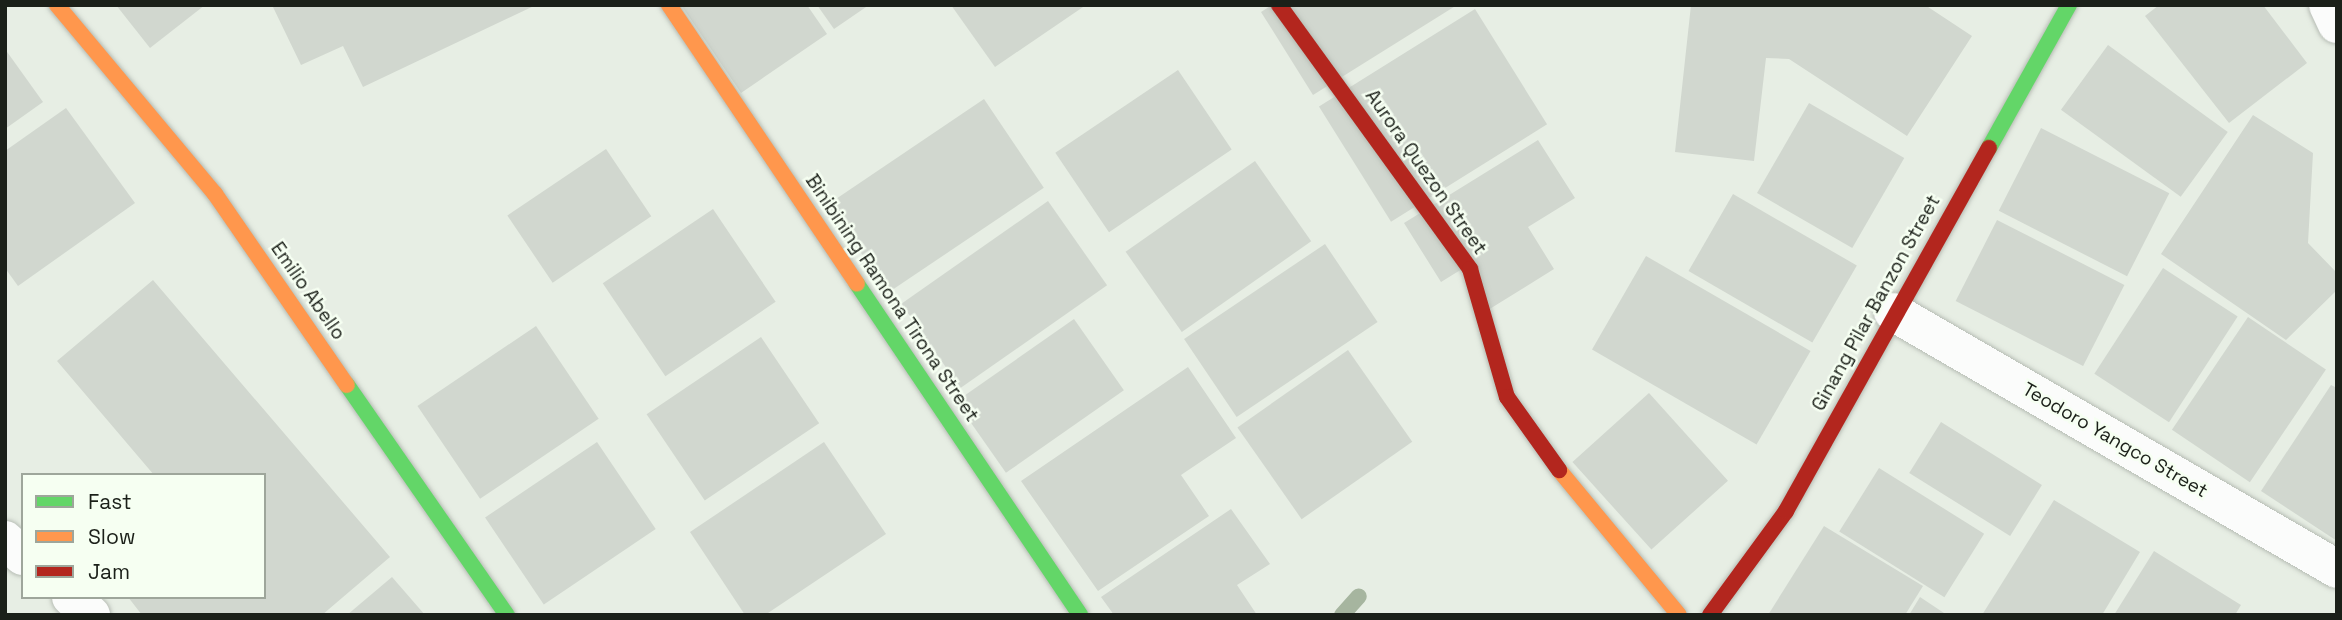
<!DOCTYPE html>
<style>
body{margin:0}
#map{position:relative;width:2342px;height:620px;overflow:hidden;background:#e7eee4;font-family:"Space Grotesk",sans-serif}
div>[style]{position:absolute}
.stream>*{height:16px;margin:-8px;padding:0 8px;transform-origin:8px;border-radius:8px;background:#a6b59f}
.building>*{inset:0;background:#d1d7cf;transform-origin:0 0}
.roads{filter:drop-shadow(0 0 2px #b6bcb4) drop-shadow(0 0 2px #b6bcb4)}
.street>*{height:38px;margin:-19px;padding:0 19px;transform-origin:19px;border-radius:19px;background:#fbfcfb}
.fast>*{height:16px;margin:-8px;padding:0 8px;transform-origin:8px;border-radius:8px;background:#63d668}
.slow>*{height:16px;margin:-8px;padding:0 8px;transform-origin:8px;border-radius:8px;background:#ff974d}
.jam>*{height:16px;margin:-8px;padding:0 8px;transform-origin:8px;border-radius:8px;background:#b3261e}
span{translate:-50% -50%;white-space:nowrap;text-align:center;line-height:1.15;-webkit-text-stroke:5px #f6fff2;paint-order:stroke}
.street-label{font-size:19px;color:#1b2019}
.frame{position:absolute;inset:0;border:7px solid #1b2019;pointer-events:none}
.legend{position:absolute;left:21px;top:473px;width:245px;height:126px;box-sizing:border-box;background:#f6fff2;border:2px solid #9ea69b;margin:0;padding:9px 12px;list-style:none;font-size:21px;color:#1b2019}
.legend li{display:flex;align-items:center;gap:14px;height:35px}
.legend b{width:35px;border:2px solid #9ea69b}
</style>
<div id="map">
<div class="stream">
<div style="left:1342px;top:615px;width:25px;rotate:-48deg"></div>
</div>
<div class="building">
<div style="clip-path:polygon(116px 5px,205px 5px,150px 48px)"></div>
<div style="clip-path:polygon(272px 5px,536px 5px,363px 87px,343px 46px,301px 65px)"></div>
<div style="clip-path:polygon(681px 5px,807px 5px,827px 34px,741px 93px)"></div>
<div style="clip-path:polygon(817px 5px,869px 5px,834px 29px)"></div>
<div style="clip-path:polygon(951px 5px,1086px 5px,995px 67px)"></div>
<div style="clip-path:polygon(1272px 5px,1457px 5px,1313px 95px,1261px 12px)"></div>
<div style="clip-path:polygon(1691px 5px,1925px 5px,1972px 36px,1907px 136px,1789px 59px,1766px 58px,1754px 161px,1675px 152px)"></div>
<div style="clip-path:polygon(2159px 5px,2263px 5px,2307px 63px,2229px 123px,2145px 16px)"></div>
<div style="left:1475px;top:9px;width:136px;height:184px;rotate:58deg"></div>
<div style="left:2108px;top:45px;width:148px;height:80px;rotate:36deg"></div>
<div style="clip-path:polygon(5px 49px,43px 102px,5px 129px)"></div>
<div style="left:1178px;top:70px;width:96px;height:148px;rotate:56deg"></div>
<div style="left:984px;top:99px;width:107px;height:188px;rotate:56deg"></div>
<div style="left:1809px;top:103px;width:110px;height:104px;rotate:30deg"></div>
<div style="clip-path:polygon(66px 108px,135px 203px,18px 286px,5px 268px,5px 151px)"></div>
<div style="clip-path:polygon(2253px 115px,2313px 153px,2308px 243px,2337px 273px,2337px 290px,2286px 340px,2161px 254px)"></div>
<div style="left:2041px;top:128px;width:144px;height:93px;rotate:27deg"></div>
<div style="clip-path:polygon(1538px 140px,1575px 198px,1528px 227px,1554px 269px,1488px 310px,1462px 269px,1441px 282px,1404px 223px)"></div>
<div style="left:606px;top:149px;width:81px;height:119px;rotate:56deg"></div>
<div style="left:1255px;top:161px;width:98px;height:158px;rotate:55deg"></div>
<div style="left:1733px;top:194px;width:143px;height:89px;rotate:30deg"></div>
<div style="left:1048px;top:201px;width:103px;height:179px;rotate:55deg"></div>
<div style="left:713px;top:209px;width:112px;height:133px;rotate:56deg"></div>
<div style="left:1997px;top:220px;width:143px;height:91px;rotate:27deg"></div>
<div style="left:1325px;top:244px;width:94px;height:170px;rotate:56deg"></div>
<div style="left:1646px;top:256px;width:190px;height:108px;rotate:30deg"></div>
<div style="left:2163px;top:268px;width:89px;height:126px;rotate:33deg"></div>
<div style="clip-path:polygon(153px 280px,390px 557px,322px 615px,142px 615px,128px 597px,264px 597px,264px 475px,154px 475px,57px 361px)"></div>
<div style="left:2248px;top:317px;width:94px;height:136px;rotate:34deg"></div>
<div style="left:1074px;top:319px;width:87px;height:144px;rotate:55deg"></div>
<div style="left:536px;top:326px;width:112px;height:143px;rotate:56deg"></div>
<div style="left:761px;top:337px;width:104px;height:138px;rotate:56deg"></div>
<div style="left:1348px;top:350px;width:112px;height:135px;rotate:55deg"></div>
<div style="clip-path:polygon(1188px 367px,1236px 438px,1181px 475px,1209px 516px,1098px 591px,1021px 481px)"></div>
<div style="clip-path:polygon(2331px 385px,2337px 388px,2337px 541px,2261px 491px)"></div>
<div style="left:1649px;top:393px;width:118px;height:103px;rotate:48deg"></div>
<div style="left:1941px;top:422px;width:119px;height:60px;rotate:32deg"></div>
<div style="left:597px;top:442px;width:105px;height:135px;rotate:56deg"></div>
<div style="clip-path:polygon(824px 442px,886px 534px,765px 615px,745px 615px,690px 532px)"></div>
<div style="left:1879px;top:468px;width:124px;height:75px;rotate:32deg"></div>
<div style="clip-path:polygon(2054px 500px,2140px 552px,2102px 615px,1982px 615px)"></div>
<div style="clip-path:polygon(1231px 509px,1270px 564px,1237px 585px,1257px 615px,1114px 615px,1101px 597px)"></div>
<div style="clip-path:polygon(1824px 526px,1923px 586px,1905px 615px,1768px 615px)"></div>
<div style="clip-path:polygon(2154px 551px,2241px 605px,2235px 615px,2114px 615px)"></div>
<div style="clip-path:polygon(392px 577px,425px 615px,347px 615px)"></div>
<div style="clip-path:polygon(1920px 597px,1947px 615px,1909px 615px)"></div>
</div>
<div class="roads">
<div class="street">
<div style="left:2328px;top:5px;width:21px;rotate:65deg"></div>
<div style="left:1893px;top:312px;width:513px;rotate:30.06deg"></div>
<div style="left:5px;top:540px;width:24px;rotate:42deg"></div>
<div style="left:71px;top:597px;width:27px;rotate:42deg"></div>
</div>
<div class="fast">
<div style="left:1989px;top:148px;width:164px;rotate:-60.8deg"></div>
<div style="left:857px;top:284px;width:399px;rotate:56deg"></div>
<div style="left:347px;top:385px;width:280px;rotate:55.2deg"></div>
</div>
<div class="slow">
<div style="left:57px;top:5px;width:246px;rotate:50.1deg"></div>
<div style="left:215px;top:194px;width:232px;rotate:55.4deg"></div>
<div style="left:669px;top:5px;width:336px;rotate:56deg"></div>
<div style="left:1559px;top:470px;width:188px;rotate:50.4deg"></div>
</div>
<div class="jam">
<div style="left:1279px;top:5px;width:326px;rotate:54.1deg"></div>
<div style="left:1470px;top:269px;width:133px;rotate:73.9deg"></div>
<div style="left:1507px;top:397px;width:90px;rotate:54.5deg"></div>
<div style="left:1710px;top:615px;width:129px;rotate:-53.8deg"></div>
<div style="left:1786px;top:511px;width:416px;rotate:-60.8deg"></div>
</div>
</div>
<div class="street-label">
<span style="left:1426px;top:172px;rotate:55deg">Aurora Quezon Street</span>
<span style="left:308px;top:291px;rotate:55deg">Emilio Abello</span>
<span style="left:892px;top:298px;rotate:56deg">Binibining Ramona Tirona Street</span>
<span style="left:1876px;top:303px;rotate:-61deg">Ginang Pilar Banzon Street</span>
<span style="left:2115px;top:440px;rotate:30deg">Teodoro Yangco Street</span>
</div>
<div class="frame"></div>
<ul class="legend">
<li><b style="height:9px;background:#63d668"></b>Fast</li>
<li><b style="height:9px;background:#ff974d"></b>Slow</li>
<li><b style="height:9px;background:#b3261e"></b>Jam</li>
</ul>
</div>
